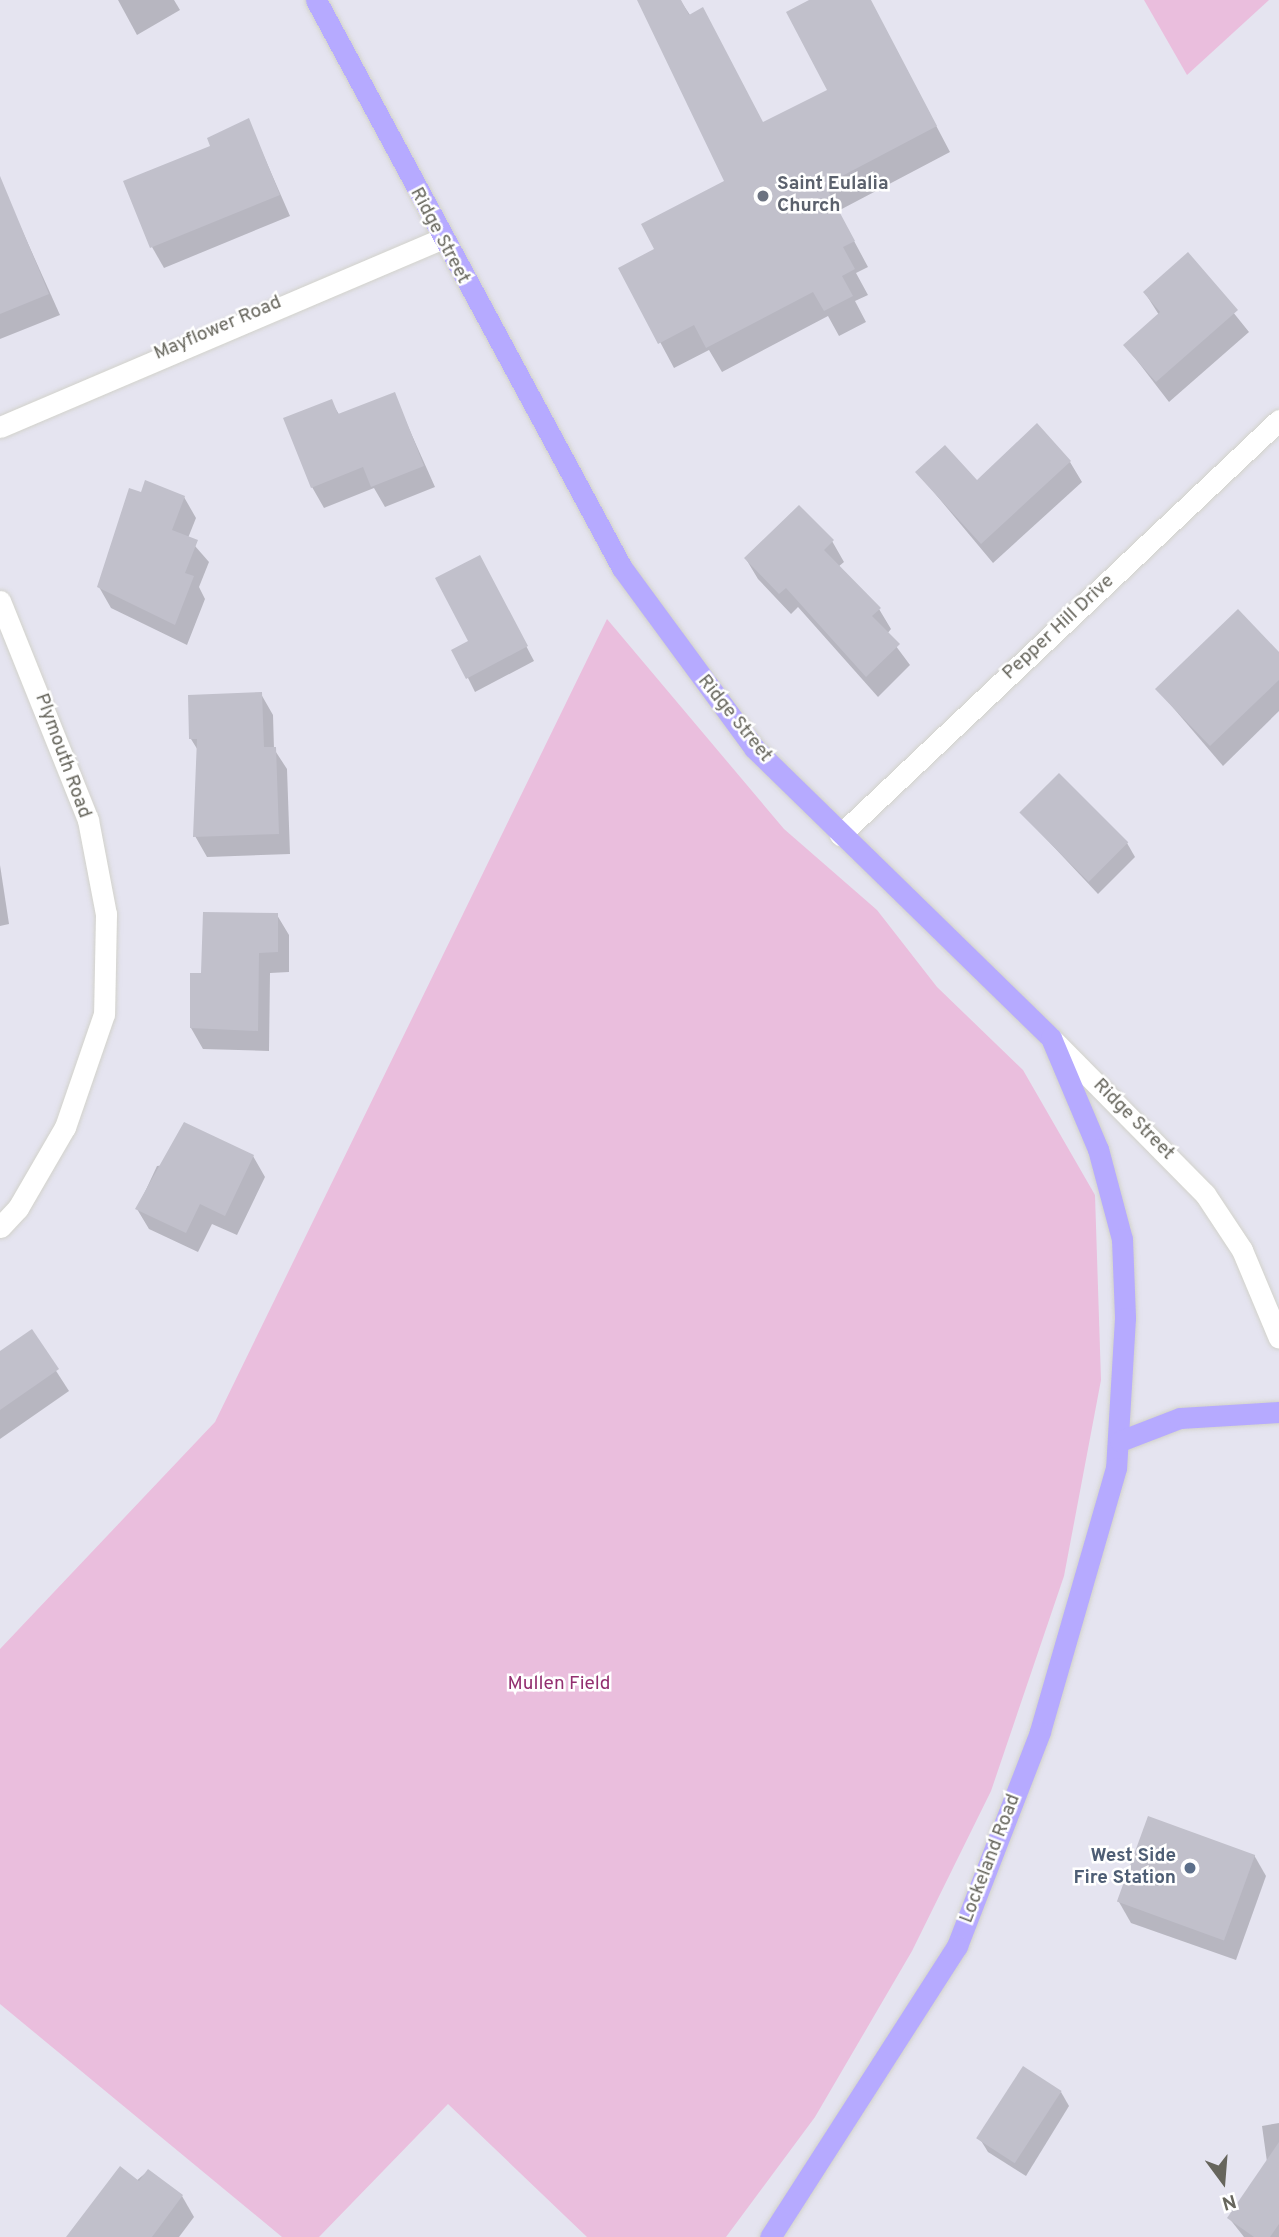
<!DOCTYPE html>
<style>
body{margin:0}
#map{position:relative;width:1279px;height:2237px;overflow:hidden;background:#e5e4f0;font-family:Overpass,sans-serif}
div>[style]{position:absolute}
.green>*{inset:0;background:#eabedd}
.shadow>*{inset:0;background:#0003}
.building>*{inset:0;background:#c1c0cb;transform-origin:0 0}
.roads{filter:drop-shadow(0 0 2px #d2d2cb) drop-shadow(0 0 2px #d2d2cb)}
.minor>*{height:21px;margin:-10.5px;padding:0 10.5px;transform-origin:10.5px;border-radius:10.5px;background:#fff}
.major>*{height:21px;margin:-10.5px;padding:0 10.5px;transform-origin:10.5px;border-radius:10.5px;background:#b6aaff}
.dots>*{width:19px;height:19px;translate:-50% -50%;box-sizing:border-box;border:4px solid #fff;border-radius:50%}
span{translate:-50% -50%;white-space:nowrap;text-align:center;line-height:1.15;-webkit-text-stroke:5px #fff;paint-order:stroke}
.worship-label{font-size:19px;color:#5b616d;font-weight:700}
.left{translate:0 -50%;text-align:left}
.street-label{font-size:19px;color:#66655c}
.park-label{font-size:19px;color:#932f70}
.service-label{font-size:19px;color:#4e5e75;font-weight:700}
.right{translate:-100% -50%;text-align:right}
.north{position:absolute;left:1188px;top:2146px;width:70px;height:70px;-webkit-text-stroke:5px #fff;paint-order:stroke;rotate:164deg;font-size:19px;font-weight:700;line-height:28px;text-align:center;color:#66655c}
.north::after{content:'';display:block;margin:auto;width:24px;height:32px;background:#66655c;clip-path:polygon(50% 0,100% 100%,50% 72%,0 100%)}
</style>
<div id="map">
<div class="green">
<div style="clip-path:polygon(1144px 0,1269px 0,1187px 75px)"></div>
<div style="clip-path:polygon(607px 619px,784px 829px,877px 910px,937px 987px,1023px 1070px,1095px 1195px,1101px 1380px,1064px 1576px,991px 1791px,912px 1951px,815px 2117px,726px 2237px,587px 2237px,448px 2104px,319px 2237px,282px 2237px,0 2004px,0 1649px,215px 1422px)"></div>
</div>
<div class="shadow">
<div style="clip-path:polygon(118px 0,174px 0,180px 10px,137px 35px)"></div>
<div style="clip-path:polygon(638px 0,680px 0,763px 124px,829px 90px,812px 0,870px 0,950px 152px,838px 211px,868px 267px,856px 273px,868px 295px,855px 301px,866px 322px,839px 336px,828px 316px,722px 372px,709px 350px,674px 368px,621px 269px,657px 250px,726px 182px)"></div>
<div style="clip-path:polygon(248px 120px,290px 216px,164px 268px,152px 247px)"></div>
<div style="clip-path:polygon(17px 219px,60px 315px,0 339px,0 226px)"></div>
<div style="clip-path:polygon(1187px 255px,1249px 332px,1169px 402px,1125px 345px,1159px 315px,1145px 293px)"></div>
<div style="clip-path:polygon(394px 395px,435px 487px,385px 507px,374px 488px,324px 508px,312px 487px,331px 401px,340px 416px)"></div>
<div style="clip-path:polygon(1070px 462px,1082px 482px,993px 563px,917px 472px,976px 482px)"></div>
<div style="clip-path:polygon(142px 495px,184px 497px,196px 518px,188px 538px,209px 562px,199px 587px,205px 599px,187px 645px,111px 608px,99px 587px)"></div>
<div style="clip-path:polygon(832px 541px,844px 562px,838px 567px,879px 609px,891px 629px,887px 634px,910px 665px,878px 697px,798px 607px,791px 614px,758px 579px,746px 559px)"></div>
<div style="clip-path:polygon(487px 571px,534px 661px,475px 692px,468px 678px,470px 642px)"></div>
<div style="clip-path:polygon(1279px 655px,1279px 711px,1223px 766px,1158px 690px)"></div>
<div style="clip-path:polygon(261px 694px,273px 715px,274px 749px,287px 769px,290px 854px,207px 857px,195px 836px,199px 752px,191px 739px)"></div>
<div style="clip-path:polygon(1021px 812px,1127px 843px,1135px 857px,1098px 894px)"></div>
<div style="clip-path:polygon(0 865px,9px 924px,0 926px)"></div>
<div style="clip-path:polygon(277px 915px,289px 935px,289px 972px,270px 973px,269px 1051px,203px 1049px,191px 1028px,203px 975px)"></div>
<div style="clip-path:polygon(253px 1156px,265px 1177px,237px 1235px,212px 1224px,198px 1252px,149px 1229px,137px 1209px,157px 1166px)"></div>
<div style="clip-path:polygon(31px 1332px,69px 1391px,0 1439px,0 1354px)"></div>
<div style="clip-path:polygon(1254px 1855px,1266px 1876px,1236px 1960px,1131px 1923px,1119px 1902px)"></div>
<div style="clip-path:polygon(1061px 2092px,1069px 2106px,1026px 2176px,988px 2152px,980px 2139px)"></div>
<div style="clip-path:polygon(1279px 2123px,1279px 2237px,1244px 2237px,1229px 2218px,1267px 2162px,1262px 2126px)"></div>
<div style="clip-path:polygon(148px 2171px,182px 2196px,194px 2217px,179px 2237px,69px 2237px)"></div>
</div>
<div class="building">
<div style="clip-path:polygon(637px 0,681px 0,689px 15px,703px 7px,763px 122px,827px 90px,786px 12px,809px 0,871px 0,937px 126px,825px 185px,855px 241px,843px 247px,855px 269px,842px 276px,853px 296px,824px 311px,813px 292px,706px 348px,694px 325px,658px 344px,618px 268px,654px 249px,641px 224px,724px 181px)"></div>
<div style="clip-path:polygon(249px 118px,280px 195px,150px 248px,123px 181px,210px 146px,207px 138px)"></div>
<div style="clip-path:polygon(0 176px,49px 294px,0 314px)"></div>
<div style="clip-path:polygon(1188px 252px,1238px 310px,1156px 382px,1123px 345px,1160px 312px,1143px 292px)"></div>
<div style="clip-path:polygon(395px 392px,424px 466px,371px 487px,363px 467px,311px 488px,283px 418px,332px 399px,338px 414px)"></div>
<div style="clip-path:polygon(1037px 423px,1071px 461px,981px 544px,915px 472px,945px 445px,977px 480px)"></div>
<div style="clip-path:polygon(145px 480px,185px 496px,172px 530px,198px 540px,185px 573px,194px 576px,175px 625px,97px 587px,129px 488px,141px 492px)"></div>
<div style="clip-path:polygon(799px 505px,834px 540px,824px 550px,881px 608px,872px 616px,900px 644px,866px 677px,786px 588px,779px 594px,744px 558px)"></div>
<div style="clip-path:polygon(480px 555px,528px 646px,466px 679px,451px 650px,468px 641px,435px 578px)"></div>
<div style="clip-path:polygon(1238px 609px,1279px 652px,1279px 680px,1210px 746px,1155px 689px)"></div>
<div style="clip-path:polygon(262px 692px,264px 747px,276px 747px,279px 834px,193px 837px,197px 739px,189px 739px,188px 695px)"></div>
<div style="left:1059px;top:773px;width:98px;height:56px;rotate:45deg"></div>
<div style="clip-path:polygon(203px 912px,278px 913px,278px 952px,259px 953px,258px 1031px,190px 1028px,190px 973px,201px 973px)"></div>
<div style="clip-path:polygon(184px 1122px,254px 1155px,225px 1216px,200px 1204px,186px 1233px,135px 1209px)"></div>
<div style="clip-path:polygon(32px 1329px,59px 1369px,0 1410px,0 1351px)"></div>
<div style="left:1148px;top:1816px;width:114px;height:91px;rotate:20deg"></div>
<div style="left:1023px;top:2066px;width:46px;height:86px;rotate:33deg"></div>
<div style="clip-path:polygon(1279px 2142px,1279px 2224px,1270px 2237px,1254px 2237px,1227px 2218px)"></div>
<div style="clip-path:polygon(120px 2166px,139px 2181px,148px 2169px,183px 2195px,152px 2237px,66px 2237px)"></div>
</div>
<div class="roads">
<div class="minor">
<div style="left:0;top:427px;width:478px;rotate:-23.1deg"></div>
<div style="left:0;top:601px;width:236px;rotate:68.1deg"></div>
<div style="left:88px;top:820px;width:96px;rotate:79.2deg"></div>
<div style="left:106px;top:914px;width:100px;rotate:91.1deg"></div>
<div style="left:104px;top:1014px;width:120px;rotate:109deg"></div>
<div style="left:65px;top:1127px;width:94px;rotate:120.1deg"></div>
<div style="left:18px;top:1208px;width:26px;rotate:133deg"></div>
<div style="left:840px;top:835px;width:604px;rotate:-43.39deg"></div>
<div style="left:1051px;top:1038px;width:219px;rotate:45.4deg"></div>
<div style="left:1205px;top:1194px;width:67px;rotate:56.5deg"></div>
<div style="left:1242px;top:1250px;width:95px;rotate:67.2deg"></div>
</div>
<div class="major">
<div style="left:316px;top:0;width:645px;rotate:61.69deg"></div>
<div style="left:622px;top:568px;width:223px;rotate:53.7deg"></div>
<div style="left:754px;top:748px;width:415px;rotate:44.3deg"></div>
<div style="left:1051px;top:1038px;width:121px;rotate:67.1deg"></div>
<div style="left:1098px;top:1149px;width:93px;rotate:75.1deg"></div>
<div style="left:1122px;top:1239px;width:79px;rotate:87.8deg"></div>
<div style="left:1125px;top:1318px;width:150px;rotate:93.4deg"></div>
<div style="left:1116px;top:1468px;width:275px;rotate:106.1deg"></div>
<div style="left:1040px;top:1732px;width:230px;rotate:111.2deg"></div>
<div style="left:957px;top:1946px;width:346px;rotate:122.7deg"></div>
<div style="left:1120px;top:1441px;width:64px;rotate:-21deg"></div>
<div style="left:1180px;top:1418px;width:99px;rotate:-3.5deg"></div>
</div>
</div>
<div class="dots">
<div style="left:763px;top:196px;background:#6b7280"></div>
<div style="left:1190px;top:1868px;background:#5c6f8a"></div>
</div>
<div class="worship-label">
<span class="left" style="left:777px;top:196px">Saint Eulalia<br>Church</span>
</div>
<div class="street-label">
<span style="left:439px;top:236px;rotate:62deg">Ridge Street</span>
<span style="left:218px;top:329px;rotate:-23deg">Mayflower Road</span>
<span style="left:1059px;top:628px;rotate:-43deg">Pepper Hill Drive</span>
<span style="left:734px;top:719px;rotate:51deg">Ridge Street</span>
<span style="left:62px;top:756px;rotate:70deg">Plymouth Road</span>
<span style="left:1133px;top:1120px;rotate:45deg">Ridge Street</span>
<span style="left:991px;top:1859px;rotate:-69deg">Lockeland Road</span>
</div>
<div class="park-label">
<span style="left:559px;top:1685px">Mullen Field</span>
</div>
<div class="service-label">
<span class="right" style="left:1176px;top:1868px">West Side<br>Fire Station</span>
</div>
<div class="north">N</div>
</div>
